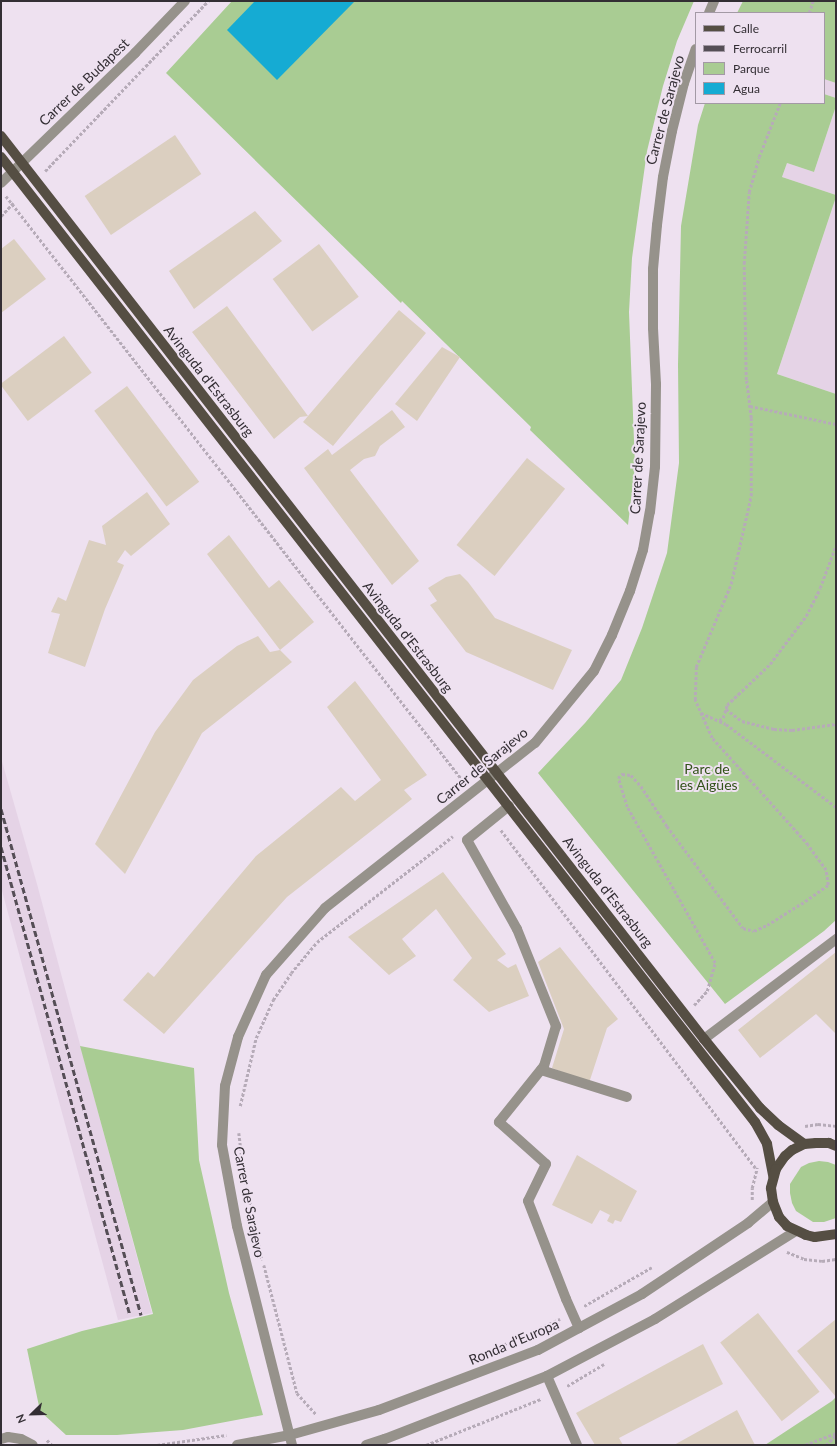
<!DOCTYPE html>
<meta charset="utf-8">
<style>
body{margin:0}
#map{position:relative;width:837px;height:1446px;overflow:hidden;background:#eee1f0;font-family:Lato,sans-serif}
div>[style]{position:absolute}
.built>*{inset:0;background:#e5d3e6}
.green>*{inset:0;background:#a9cc93}
.water>*{inset:0;background:#15abd3}
.building>*{inset:0;background:#dbcfc0;transform-origin:0 0}
.path>*{height:2.5px;margin-top:-1.25px;transform-origin:0;background:repeating-linear-gradient(90deg,#b6abb8 0 3px,transparent 0 5px)}
.minor>*{height:10px;margin:-5px;padding:0 5px;transform-origin:5px;border-radius:5px;background:#96928b}
.major>*{height:10px;margin:-5px;padding:0 5px;transform-origin:5px;border-radius:5px;background:#554e43}
.rail>*{height:3px;margin-top:-1.5px;transform-origin:0;background:repeating-linear-gradient(90deg,#554e56 0 6px,transparent 0 9px)}
span{translate:-50% -50%;white-space:nowrap;text-align:center;line-height:1.15;-webkit-text-stroke:4px #eee1f0;paint-order:stroke}
.street-label{font-size:14px;color:#332e34}
.park-label{font-size:14px;color:#325219}
.frame{position:absolute;inset:0;border:2px solid #332e34;pointer-events:none}
.legend{position:absolute;left:695px;top:12px;width:130px;height:92px;box-sizing:border-box;background:#eee1f0;border:1px solid #a399a5;margin:0;padding:5px 7px;list-style:none;font-size:12px;color:#332e34}
.legend li{display:flex;align-items:center;gap:8px;height:20px}
.legend b{width:20px;border:1px solid #a399a5}
.north{position:absolute;left:12px;top:1394px;width:40px;height:40px;-webkit-text-stroke:3px #eee1f0;paint-order:stroke;rotate:247deg;font-size:11px;font-weight:700;line-height:16px;text-align:center;color:#332e34}
.north::after{content:'';display:block;margin:auto;width:14px;height:18px;background:#332e34;clip-path:polygon(50% 0,100% 100%,50% 72%,0 100%)}
</style>
<div id="map">
<div class="built">
<div style="clip-path:polygon(824px 79px,836px 83px,836px 98px,824px 94px)"></div>
<div style="clip-path:polygon(836px 106px,836px 195px,782px 177px,787px 163px,814px 172px)"></div>
<div style="clip-path:polygon(836px 197px,836px 394px,777px 374px)"></div>
<div style="clip-path:polygon(1px 758px,37px 884px,152px 1313px,118px 1320px,1px 887px)"></div>
</div>
<div class="green">
<div style="clip-path:polygon(232px 1px,694px 1px,677px 41px,663px 86px,647px 151px,632px 258px,629px 312px,635px 466px,628px 525px,530px 430px,531px 427px,402px 301px,401px 303px,166px 73px)"></div>
<div style="clip-path:polygon(743px 1px,836px 1px,836px 83px,824px 79px,824px 13px,737px 13px)"></div>
<div style="clip-path:polygon(824px 94px,836px 98px,836px 106px,814px 172px,787px 163px,782px 177px,836px 195px,836px 197px,777px 374px,836px 394px,836px 920px,824px 931px,725px 1004px,538px 773px,585px 723px,621px 680px,642px 628px,667px 553px,679px 463px,678px 365px,681px 226px,698px 125px,705px 103px,824px 103px)"></div>
<div style="clip-path:polygon(80px 1046px,194px 1068px,199px 1160px,229px 1293px,263px 1415px,183px 1430px,117px 1435px,66px 1435px,40px 1411px,27px 1349px,82px 1331px,153px 1314px)"></div>
<div style="clip-path:polygon(819px 1161px,828px 1162px,836px 1165px,836px 1218px,824px 1222px,813px 1222px,796px 1211px,792px 1203px,790px 1193px,790px 1184px,801px 1167px,809px 1163px)"></div>
<div style="clip-path:polygon(836px 1397px,836px 1445px,765px 1445px,832px 1401px)"></div>
</div>
<div class="water">
<div style="clip-path:polygon(255px 1px,355px 1px,277px 80px,227px 30px)"></div>
</div>
<div class="building">
<div style="left:175px;top:135px;width:47px;height:109px;rotate:56deg"></div>
<div style="clip-path:polygon(255px 211px,282px 241px,194px 309px,169px 271px)"></div>
<div style="clip-path:polygon(14px 239px,46px 279px,1px 313px,1px 249px)"></div>
<div style="left:319px;top:244px;width:66px;height:58px;rotate:53deg"></div>
<div style="clip-path:polygon(227px 306px,308px 416px,399px 310px,426px 333px,333px 446px,303px 422px,308px 416px,300px 417px,274px 439px,192px 332px)"></div>
<div style="left:64px;top:336px;width:46px;height:80px;rotate:53deg"></div>
<div style="clip-path:polygon(442px 347px,460px 357px,417px 421px,395px 404px)"></div>
<div style="left:127px;top:386px;width:120px;height:41px;rotate:53deg"></div>
<div style="clip-path:polygon(392px 410px,405px 427px,380px 446px,375px 456px,364px 459px,350px 470px,419px 561px,392px 585px,304px 468px,328px 449px,332px 455px)"></div>
<div style="left:527px;top:458px;width:49px;height:112px;rotate:39deg"></div>
<div style="clip-path:polygon(147px 492px,170px 524px,131px 556px,125px 550px,117px 562px,124px 565px,105px 609px,85px 667px,48px 653px,60px 614px,51px 612px,58px 597px,66px 601px,89px 540px,106px 545px,102px 526px)"></div>
<div style="clip-path:polygon(229px 535px,269px 588px,279px 580px,314px 622px,280px 650px,207px 554px)"></div>
<div style="clip-path:polygon(460px 574px,468px 582px,495px 618px,572px 650px,553px 690px,466px 652px,430px 605px,437px 601px,428px 588px,446px 577px)"></div>
<div style="clip-path:polygon(258px 636px,270px 652px,280px 650px,292px 662px,202px 733px,125px 874px,95px 844px,155px 732px,193px 680px,237px 646px)"></div>
<div style="clip-path:polygon(355px 681px,427px 775px,404px 790px,412px 799px,287px 897px,164px 1034px,123px 1000px,148px 972px,154px 977px,256px 856px,341px 787px,355px 801px,381px 780px,327px 707px)"></div>
<div style="clip-path:polygon(443px 872px,506px 954px,497px 960px,508px 968px,516px 964px,529px 996px,489px 1012px,453px 980px,472px 958px,436px 909px,402px 939px,416px 956px,389px 975px,348px 937px)"></div>
<div style="clip-path:polygon(560px 947px,618px 1019px,607px 1028px,589px 1083px,552px 1068px,564px 1029px,538px 962px)"></div>
<div style="clip-path:polygon(836px 952px,836px 1034px,816px 1014px,760px 1058px,738px 1030px)"></div>
<div style="clip-path:polygon(577px 1155px,637px 1191px,621px 1222px,615px 1220px,613px 1224px,607px 1221px,610px 1215px,600px 1210px,592px 1224px,552px 1205px)"></div>
<div style="left:758px;top:1313px;width:100px;height:48px;rotate:52deg"></div>
<div style="clip-path:polygon(836px 1319px,836px 1397px,797px 1351px)"></div>
<div style="clip-path:polygon(703px 1344px,723px 1384px,619px 1438px,623px 1445px,595px 1445px,576px 1413px)"></div>
<div style="clip-path:polygon(737px 1410px,755px 1445px,674px 1445px)"></div>
</div>
<div class="path">
<div style="left:809px;top:13px;width:13px;rotate:-72deg"></div>
<div style="left:45px;top:171px;width:236px;rotate:-46.2deg"></div>
<div style="left:6px;top:196px;width:744px;rotate:51.99deg"></div>
<div style="left:1px;top:216px;width:18px;rotate:-47deg"></div>
<div style="left:750px;top:406px;width:88px;rotate:11.8deg"></div>
<div style="left:726px;top:709px;width:20px;rotate:37deg"></div>
<div style="left:742px;top:721px;width:33px;rotate:14deg"></div>
<div style="left:774px;top:729px;width:18px;rotate:3deg"></div>
<div style="left:792px;top:730px;width:44px;rotate:-7.8deg"></div>
<div style="left:701px;top:713px;width:27px;rotate:24deg"></div>
<div style="left:726px;top:724px;width:138px;rotate:37deg"></div>
<div style="left:719px;top:720px;width:4px;rotate:-27deg"></div>
<div style="left:723px;top:718px;width:14px;rotate:-73deg"></div>
<div style="left:727px;top:705px;width:59px;rotate:-43.6deg"></div>
<div style="left:770px;top:664px;width:60px;rotate:-53.1deg"></div>
<div style="left:806px;top:616px;width:31px;rotate:-63deg"></div>
<div style="left:820px;top:588px;width:46px;rotate:-69.6deg"></div>
<div style="left:501px;top:830px;width:423px;rotate:53deg"></div>
<div style="left:694px;top:1005px;width:19px;rotate:-47deg"></div>
<div style="left:707px;top:991px;width:29px;rotate:-74deg"></div>
<div style="left:715px;top:963px;width:179px;rotate:-119.4deg"></div>
<div style="left:627px;top:807px;width:30px;rotate:-107deg"></div>
<div style="left:618px;top:778px;width:6px;rotate:-45deg"></div>
<div style="left:622px;top:774px;width:9px;rotate:6deg"></div>
<div style="left:631px;top:775px;width:15px;rotate:48deg"></div>
<div style="left:641px;top:786px;width:48px;rotate:57deg"></div>
<div style="left:667px;top:826px;width:127px;rotate:53.3deg"></div>
<div style="left:743px;top:928px;width:11px;rotate:15deg"></div>
<div style="left:754px;top:931px;width:14px;rotate:-25deg"></div>
<div style="left:767px;top:925px;width:40px;rotate:-32deg"></div>
<div style="left:801px;top:904px;width:33px;rotate:-35deg"></div>
<div style="left:828px;top:885px;width:15px;rotate:-98deg"></div>
<div style="left:826px;top:870px;width:31px;rotate:-126deg"></div>
<div style="left:808px;top:845px;width:144px;rotate:-131.9deg"></div>
<div style="left:712px;top:738px;width:42px;rotate:-114.1deg"></div>
<div style="left:695px;top:700px;width:33px;rotate:-88deg"></div>
<div style="left:696px;top:667px;width:90px;rotate:-67.1deg"></div>
<div style="left:731px;top:584px;width:90px;rotate:-77.2deg"></div>
<div style="left:751px;top:496px;width:78px;rotate:-90deg"></div>
<div style="left:751px;top:418px;width:38px;rotate:-97deg"></div>
<div style="left:746px;top:380px;width:116px;rotate:-91deg"></div>
<div style="left:744px;top:264px;width:72px;rotate:-86deg"></div>
<div style="left:749px;top:192px;width:36px;rotate:-74deg"></div>
<div style="left:759px;top:157px;width:58px;rotate:-68.7deg"></div>
<div style="left:240px;top:1106px;width:70px;rotate:-76.8deg"></div>
<div style="left:256px;top:1038px;width:42px;rotate:-65.9deg"></div>
<div style="left:273px;top:1000px;width:32px;rotate:-56deg"></div>
<div style="left:291px;top:973px;width:40px;rotate:-50deg"></div>
<div style="left:317px;top:942px;width:172px;rotate:-37.9deg"></div>
<div style="left:805px;top:1126px;width:13px;rotate:-9deg"></div>
<div style="left:818px;top:1124px;width:18px;rotate:6deg"></div>
<div style="left:239px;top:1133px;width:34px;rotate:83deg"></div>
<div style="left:243px;top:1167px;width:95px;rotate:78.5deg"></div>
<div style="left:752px;top:1200px;width:12px;rotate:-90deg"></div>
<div style="left:752px;top:1188px;width:21px;rotate:-76deg"></div>
<div style="left:787px;top:1252px;width:18px;rotate:22deg"></div>
<div style="left:804px;top:1259px;width:18px;rotate:6deg"></div>
<div style="left:822px;top:1261px;width:14px;rotate:-8deg"></div>
<div style="left:264px;top:1265px;width:132px;rotate:75.5deg"></div>
<div style="left:297px;top:1393px;width:28px;rotate:48deg"></div>
<div style="left:584px;top:1306px;width:78px;rotate:-29.8deg"></div>
<div style="left:490px;top:1351px;width:77px;rotate:-24.6deg"></div>
<div style="left:567px;top:1386px;width:43px;rotate:-30.7deg"></div>
<div style="left:47px;top:1440px;width:7px;rotate:45deg"></div>
<div style="left:157px;top:1445px;width:70px;rotate:-8.2deg"></div>
<div style="left:426px;top:1445px;width:124px;rotate:-21.8deg"></div>
<div style="left:805px;top:1445px;width:33px;rotate:-21deg"></div>
<div style="left:826px;top:1445px;width:14px;rotate:-45deg"></div>
</div>
<div class="minor">
<div style="left:709px;top:13px;width:13px;rotate:-67deg"></div>
<div style="left:1px;top:183px;width:187px;rotate:-44.1deg"></div>
<div style="left:135px;top:53px;width:72px;rotate:-46.1deg"></div>
<div style="left:509px;top:806px;width:54px;rotate:141deg"></div>
<div style="left:467px;top:840px;width:102px;rotate:60.7deg"></div>
<div style="left:517px;top:929px;width:105px;rotate:68.1deg"></div>
<div style="left:556px;top:1026px;width:42px;rotate:106.7deg"></div>
<div style="left:544px;top:1066px;width:72px;rotate:128.8deg"></div>
<div style="left:499px;top:1122px;width:63px;rotate:41.8deg"></div>
<div style="left:546px;top:1164px;width:41px;rotate:115.9deg"></div>
<div style="left:528px;top:1201px;width:105px;rotate:68.8deg"></div>
<div style="left:566px;top:1299px;width:32px;rotate:66deg"></div>
<div style="left:704px;top:1039px;width:166px;rotate:-37.1deg"></div>
<div style="left:541px;top:1070px;width:90px;rotate:17.4deg"></div>
<div style="left:547px;top:1376px;width:75px;rotate:66.5deg"></div>
<div style="left:1px;top:1439px;width:7px;rotate:-16deg"></div>
<div style="left:8px;top:1437px;width:13px;rotate:9deg"></div>
<div style="left:21px;top:1439px;width:13px;rotate:27deg"></div>
<div style="left:237px;top:1445px;width:54px;rotate:-10.7deg"></div>
<div style="left:290px;top:1435px;width:92px;rotate:-15.7deg"></div>
<div style="left:379px;top:1410px;width:170px;rotate:-20.7deg"></div>
<div style="left:538px;top:1350px;width:118px;rotate:-28.3deg"></div>
<div style="left:642px;top:1294px;width:128px;rotate:-33.8deg"></div>
<div style="left:748px;top:1223px;width:33px;rotate:-40deg"></div>
<div style="left:292px;top:1445px;width:226px;rotate:-104.1deg"></div>
<div style="left:237px;top:1226px;width:82px;rotate:-100.5deg"></div>
<div style="left:222px;top:1145px;width:59px;rotate:-87.1deg"></div>
<div style="left:225px;top:1086px;width:51px;rotate:-75.1deg"></div>
<div style="left:238px;top:1037px;width:68px;rotate:-65.7deg"></div>
<div style="left:266px;top:975px;width:89px;rotate:-48.6deg"></div>
<div style="left:325px;top:908px;width:267px;rotate:-38.2deg"></div>
<div style="left:535px;top:743px;width:93px;rotate:-50.7deg"></div>
<div style="left:594px;top:671px;width:40px;rotate:-63.4deg"></div>
<div style="left:612px;top:635px;width:48px;rotate:-67.8deg"></div>
<div style="left:630px;top:591px;width:43px;rotate:-72.4deg"></div>
<div style="left:643px;top:550px;width:39px;rotate:-80deg"></div>
<div style="left:650px;top:512px;width:45px;rotate:-83.7deg"></div>
<div style="left:655px;top:467px;width:83px;rotate:-89.3deg"></div>
<div style="left:656px;top:384px;width:56px;rotate:-93.1deg"></div>
<div style="left:653px;top:328px;width:59px;rotate:-90deg"></div>
<div style="left:653px;top:269px;width:44px;rotate:-84.8deg"></div>
<div style="left:657px;top:225px;width:48px;rotate:-82.9deg"></div>
<div style="left:663px;top:177px;width:47px;rotate:-78.9deg"></div>
<div style="left:672px;top:131px;width:49px;rotate:-76deg"></div>
<div style="left:684px;top:83px;width:36px;rotate:-71deg"></div>
<div style="left:366px;top:1445px;width:20px;rotate:-18deg"></div>
<div style="left:385px;top:1439px;width:174px;rotate:-21.3deg"></div>
<div style="left:547px;top:1376px;width:122px;rotate:-27.8deg"></div>
<div style="left:655px;top:1319px;width:166px;rotate:-32deg"></div>
</div>
<div class="major">
<div style="left:1px;top:136px;width:1144px;rotate:52.1deg"></div>
<div style="left:704px;top:1039px;width:89px;rotate:50.9deg"></div>
<div style="left:760px;top:1108px;width:25px;rotate:43deg"></div>
<div style="left:778px;top:1125px;width:32px;rotate:36deg"></div>
<div style="left:1px;top:157px;width:1225px;rotate:52deg"></div>
<div style="left:755px;top:1122px;width:25px;rotate:61deg"></div>
<div style="left:767px;top:1144px;width:33px;rotate:79deg"></div>
<div style="left:836px;top:1146px;width:8px;rotate:-157deg"></div>
<div style="left:829px;top:1143px;width:13px;rotate:180deg"></div>
<div style="left:816px;top:1143px;width:12px;rotate:175deg"></div>
<div style="left:804px;top:1144px;width:13px;rotate:153deg"></div>
<div style="left:792px;top:1150px;width:9px;rotate:139deg"></div>
<div style="left:785px;top:1156px;width:16px;rotate:125deg"></div>
<div style="left:776px;top:1169px;width:20px;rotate:105deg"></div>
<div style="left:771px;top:1188px;width:14px;rotate:82deg"></div>
<div style="left:773px;top:1202px;width:16px;rotate:68deg"></div>
<div style="left:779px;top:1217px;width:12px;rotate:48deg"></div>
<div style="left:787px;top:1226px;width:21px;rotate:25deg"></div>
<div style="left:806px;top:1235px;width:9px;rotate:13deg"></div>
<div style="left:815px;top:1237px;width:21px;rotate:-8deg"></div>
</div>
<div class="rail">
<div style="left:1px;top:809px;width:525px;rotate:74.53deg"></div>
<div style="left:1px;top:847px;width:485px;rotate:74.6deg"></div>
</div>
<div class="street-label">
<span style="left:84px;top:82px;rotate:-44deg">Carrer de Budapest</span>
<span style="left:665px;top:110px;rotate:-75deg">Carrer de Sarajevo</span>
<span style="left:209px;top:381px;rotate:52deg">Avinguda d'Estrasburg</span>
<span style="left:638px;top:458px;rotate:-87deg">Carrer de Sarajevo</span>
<span style="left:408px;top:637px;rotate:52deg">Avinguda d'Estrasburg</span>
<span style="left:482px;top:766px;rotate:-39deg">Carrer de Sarajevo</span>
<span style="left:608px;top:892px;rotate:52deg">Avinguda d'Estrasburg</span>
<span style="left:249px;top:1202px;rotate:79deg">Carrer de Sarajevo</span>
<span style="left:514px;top:1342px;rotate:-23deg">Ronda d'Europa</span>
</div>
<div class="park-label">
<span style="left:707px;top:777px">Parc de<br>les Aigües</span>
</div>
<div class="frame"></div>
<ul class="legend">
<li><b style="height:5px;background:#554e43"></b>Calle</li>
<li><b style="height:5px;background:#554e56"></b>Ferrocarril</li>
<li><b style="height:11px;background:#a9cc93"></b>Parque</li>
<li><b style="height:11px;background:#15abd3"></b>Agua</li>
</ul>
<div class="north">N</div>
</div>
